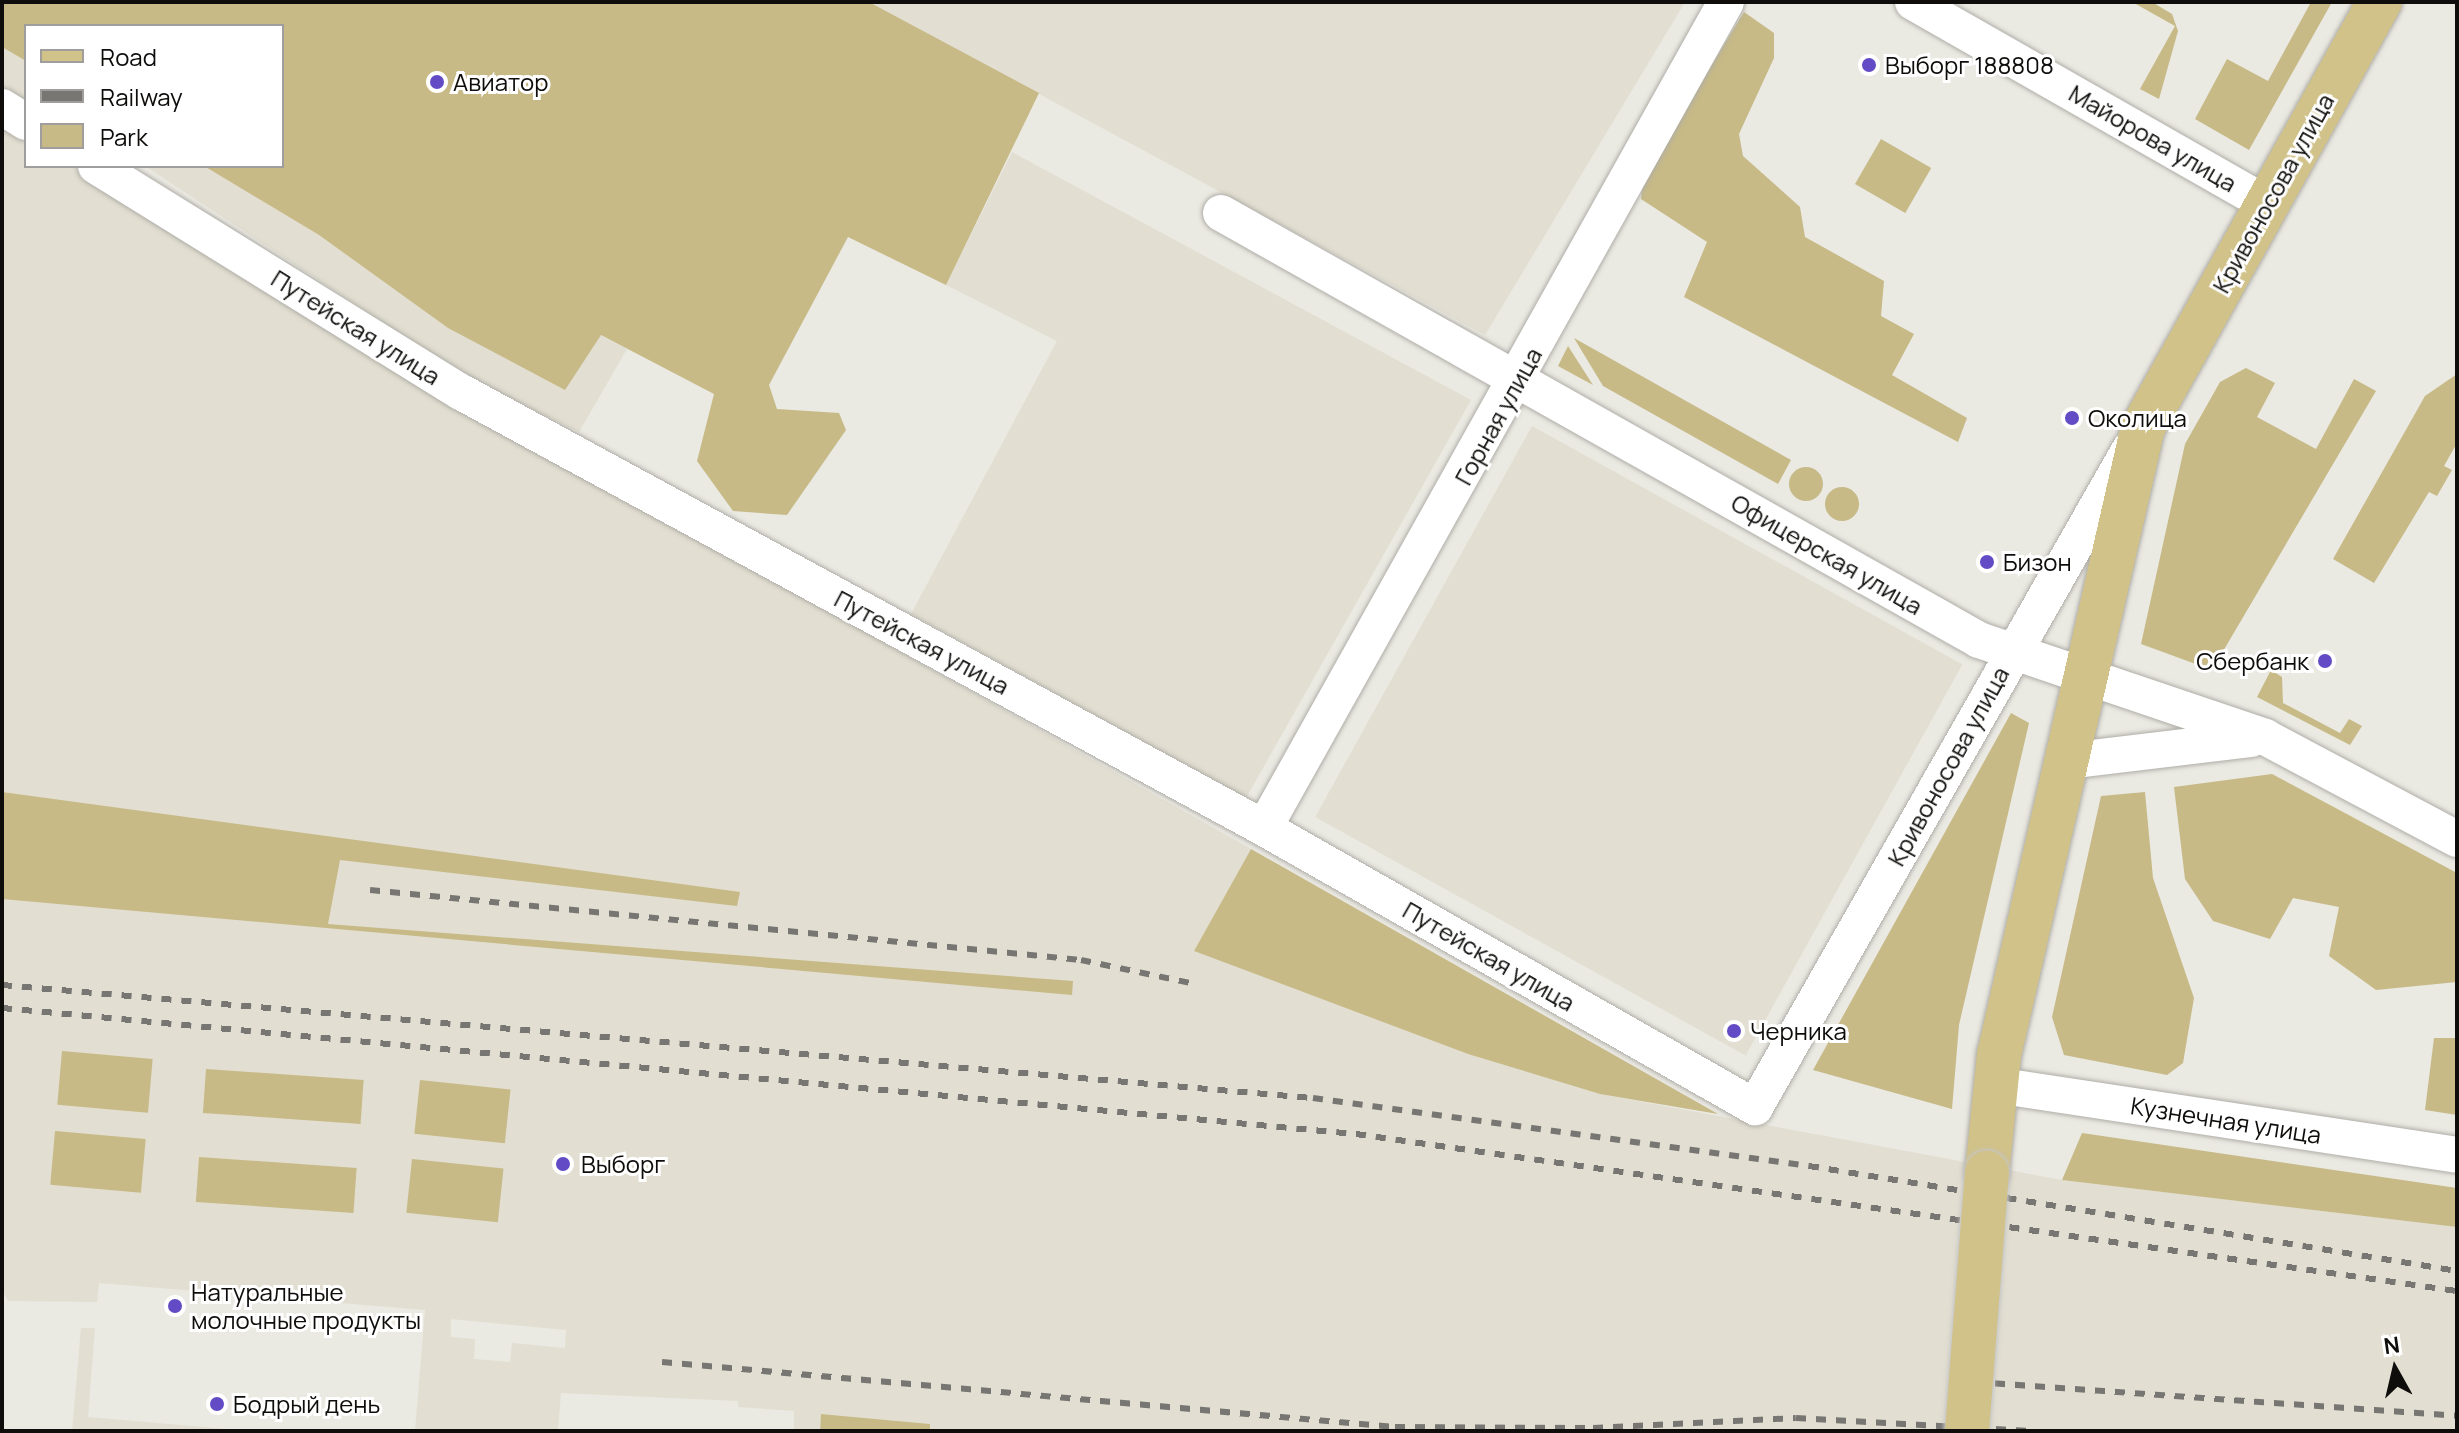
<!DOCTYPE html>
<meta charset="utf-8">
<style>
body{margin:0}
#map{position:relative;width:2459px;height:1433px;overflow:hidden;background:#eae9e2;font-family:Manrope,sans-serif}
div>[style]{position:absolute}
.built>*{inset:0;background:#e2ded1;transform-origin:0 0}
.green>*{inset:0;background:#c7ba87;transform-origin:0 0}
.round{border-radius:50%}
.roads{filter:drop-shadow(0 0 2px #afada7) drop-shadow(0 0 2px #afada7)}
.street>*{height:36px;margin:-18px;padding:0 18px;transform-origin:18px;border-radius:18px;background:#fff}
.primary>*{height:44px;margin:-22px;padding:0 22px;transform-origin:22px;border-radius:22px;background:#d1c289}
.rail>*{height:6px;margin-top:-3px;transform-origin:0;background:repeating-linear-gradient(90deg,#777672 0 10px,transparent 0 20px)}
.bridges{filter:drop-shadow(0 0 2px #c5c5c4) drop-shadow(0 0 2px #c5c5c4)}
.primary-bridge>*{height:44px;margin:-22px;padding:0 22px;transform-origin:22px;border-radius:22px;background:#d1c289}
.dots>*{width:22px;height:22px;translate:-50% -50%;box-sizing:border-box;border:4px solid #fff;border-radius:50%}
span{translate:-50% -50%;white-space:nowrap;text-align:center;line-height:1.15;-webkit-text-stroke:6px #fff;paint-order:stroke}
.poi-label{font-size:24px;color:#0e0d0b}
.left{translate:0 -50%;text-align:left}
.right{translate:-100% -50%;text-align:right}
.street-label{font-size:24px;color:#0e0d0b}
.frame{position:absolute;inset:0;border:4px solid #0e0d0b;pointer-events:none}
.legend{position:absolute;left:24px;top:24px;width:260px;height:144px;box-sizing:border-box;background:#fff;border:2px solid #9f9e9d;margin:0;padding:10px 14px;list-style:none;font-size:24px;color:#0e0d0b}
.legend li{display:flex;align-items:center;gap:16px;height:40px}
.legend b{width:40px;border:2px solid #9f9e9d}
.north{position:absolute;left:2355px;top:1329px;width:80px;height:80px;-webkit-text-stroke:6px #fff;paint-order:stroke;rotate:352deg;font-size:22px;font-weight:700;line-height:32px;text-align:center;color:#0e0d0b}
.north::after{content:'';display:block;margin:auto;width:28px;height:36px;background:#0e0d0b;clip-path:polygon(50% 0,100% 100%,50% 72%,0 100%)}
</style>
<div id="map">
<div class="built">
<div style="clip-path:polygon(869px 2px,1685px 2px,1485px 335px)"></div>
<div style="clip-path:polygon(2px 47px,26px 61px,26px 104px,2px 92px)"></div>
<div style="clip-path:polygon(evenodd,2px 116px,26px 130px,26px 166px,90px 166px,453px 400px,1251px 849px,1194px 951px,1468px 1054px,1600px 1094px,2062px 1180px,2457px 1227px,2457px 1431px,930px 1431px,930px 1424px,821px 1414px,820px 1431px,794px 1431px,794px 1411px,738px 1407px,738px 1401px,561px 1393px,558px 1431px,415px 1431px,425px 1310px,99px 1283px,97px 1302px,8px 1301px,2px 1290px,2px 116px,451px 1319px,566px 1330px,565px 1348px,512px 1343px,510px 1362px,474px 1359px,475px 1339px,451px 1337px,451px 1319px)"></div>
<div style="clip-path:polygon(1012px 152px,1471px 400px,1246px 798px,911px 614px,1057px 341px,946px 285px)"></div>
<div style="clip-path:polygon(145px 166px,204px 166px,319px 235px,448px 328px,565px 389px,600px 335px,627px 349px,579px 432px,466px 377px)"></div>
<div style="left:1532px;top:426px;width:492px;height:447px;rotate:29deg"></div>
<div style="clip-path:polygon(81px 1328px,95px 1328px,88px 1417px,249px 1431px,72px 1431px)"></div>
</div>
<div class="green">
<div style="clip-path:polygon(2px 2px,869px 2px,1039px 93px,946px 285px,848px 237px,769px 385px,777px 409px,839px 413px,846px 430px,787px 515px,733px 511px,697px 461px,714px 394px,601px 335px,565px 390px,448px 328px,319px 235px,204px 166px,282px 166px,282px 26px,26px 26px,26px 61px,2px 47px)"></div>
<div style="clip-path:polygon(2152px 2px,2172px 14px,2178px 31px,2159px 99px,2140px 89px,2175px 26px,2134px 3px)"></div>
<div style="clip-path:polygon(2311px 2px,2332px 2px,2249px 150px,2195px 119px,2227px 59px,2268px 81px)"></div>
<div style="clip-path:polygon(1744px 12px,1774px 33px,1774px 58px,1739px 134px,1743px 156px,1800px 207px,1805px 237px,1884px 281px,1881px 316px,1914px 334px,1892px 375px,1967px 418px,1958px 442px,1684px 297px,1707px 242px,1641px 199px,1643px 178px)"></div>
<div style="left:1881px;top:139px;width:58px;height:52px;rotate:30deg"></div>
<div style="clip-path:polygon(1574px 338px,1791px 460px,1778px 484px,1603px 386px)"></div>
<div style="clip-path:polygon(1568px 346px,1593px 385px,1558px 366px)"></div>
<div style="clip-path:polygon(2246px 368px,2275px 383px,2257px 417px,2316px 449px,2354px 379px,2376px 391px,2212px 670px,2141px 644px,2185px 444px,2220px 382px)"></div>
<div style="clip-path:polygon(2457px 374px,2457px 443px,2444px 466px,2452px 470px,2437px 496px,2429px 492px,2374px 583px,2333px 559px,2425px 396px)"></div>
<div class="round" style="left:1789px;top:467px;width:34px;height:34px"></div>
<div class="round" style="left:1825px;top:487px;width:34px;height:34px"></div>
<div style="clip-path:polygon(2271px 670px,2282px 677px,2283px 703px,2340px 733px,2349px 719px,2362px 726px,2350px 745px,2257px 697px)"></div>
<div style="clip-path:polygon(2011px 713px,2029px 723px,1959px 1025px,1952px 1109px,1813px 1070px)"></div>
<div style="clip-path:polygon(2272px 774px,2457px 873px,2457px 982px,2376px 990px,2329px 956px,2339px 907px,2293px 898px,2270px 939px,2213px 921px,2185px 879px,2174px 787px)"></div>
<div style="clip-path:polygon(2px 792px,740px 892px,737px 906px,340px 860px,328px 924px,1073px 981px,1072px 995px,2px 899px)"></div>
<div style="clip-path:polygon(2145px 792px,2153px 878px,2194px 998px,2183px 1063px,2167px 1075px,2064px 1055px,2052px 1017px,2101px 796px)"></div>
<div style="clip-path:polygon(1251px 849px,1718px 1114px,1600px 1094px,1468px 1054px,1194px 951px)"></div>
<div style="clip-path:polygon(2434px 1038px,2457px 1038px,2457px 1115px,2425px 1110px)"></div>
<div style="left:62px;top:1051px;width:91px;height:54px;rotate:5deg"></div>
<div style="left:206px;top:1069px;width:158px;height:44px;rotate:4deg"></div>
<div style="left:420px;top:1080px;width:91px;height:54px;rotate:6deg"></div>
<div style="left:55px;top:1131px;width:91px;height:54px;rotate:5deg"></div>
<div style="clip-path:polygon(2082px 1133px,2457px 1188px,2457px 1227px,2062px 1180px)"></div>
<div style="left:199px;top:1157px;width:158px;height:45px;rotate:4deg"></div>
<div style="left:412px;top:1159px;width:92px;height:54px;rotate:6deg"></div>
<div style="clip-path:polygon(821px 1414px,930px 1424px,930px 1431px,820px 1431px)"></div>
</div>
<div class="roads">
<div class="street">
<div style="left:1913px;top:2px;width:408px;rotate:29.7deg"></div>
<div style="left:2px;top:107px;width:28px;rotate:32deg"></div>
<div style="left:96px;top:166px;width:429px;rotate:31.8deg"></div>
<div style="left:461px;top:392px;width:914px;rotate:28.5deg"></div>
<div style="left:1264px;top:828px;width:565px;rotate:29.61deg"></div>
<div style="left:1755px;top:1107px;width:757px;rotate:-60.32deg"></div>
<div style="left:1221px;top:213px;width:870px;rotate:29.39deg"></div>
<div style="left:1979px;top:640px;width:302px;rotate:18.7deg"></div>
<div style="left:2265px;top:737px;width:217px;rotate:28deg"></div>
<div style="left:2067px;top:761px;width:185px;rotate:-6.8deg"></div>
<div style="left:1264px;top:828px;width:946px;rotate:-60.78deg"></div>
<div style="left:1995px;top:1085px;width:467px;rotate:8.6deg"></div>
</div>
<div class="primary">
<div style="left:1987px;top:1173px;width:119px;rotate:-84.2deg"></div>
<div style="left:1999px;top:1055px;width:644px;rotate:-77.09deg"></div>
<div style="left:2143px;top:427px;width:487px;rotate:-60.9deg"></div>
</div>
</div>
<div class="rail">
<div style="left:370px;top:890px;width:714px;rotate:5.62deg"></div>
<div style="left:1081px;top:960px;width:116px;rotate:11.9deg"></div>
<div style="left:2px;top:985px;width:1316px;rotate:4.93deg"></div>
<div style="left:1313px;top:1098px;width:501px;rotate:7.81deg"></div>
<div style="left:1809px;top:1166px;width:656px;rotate:9.2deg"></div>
<div style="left:2px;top:1008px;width:1360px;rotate:5.32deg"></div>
<div style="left:1356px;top:1134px;width:1112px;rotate:8.12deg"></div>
<div style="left:662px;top:1362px;width:736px;rotate:5.07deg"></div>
<div style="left:1395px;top:1427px;width:198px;rotate:0.3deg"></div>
<div style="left:1593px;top:1428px;width:203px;rotate:-2.8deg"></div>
<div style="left:1796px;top:1418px;width:235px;rotate:3.2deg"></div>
<div style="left:1975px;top:1382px;width:483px;rotate:4deg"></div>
</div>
<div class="bridges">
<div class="primary-bridge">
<div style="left:1967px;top:1431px;width:259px;rotate:-85.6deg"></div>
</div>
</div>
<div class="dots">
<div style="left:1869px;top:65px;background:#624bc4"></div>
<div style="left:437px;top:82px;background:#624bc4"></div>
<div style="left:2072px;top:418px;background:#624bc4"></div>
<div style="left:1987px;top:562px;background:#624bc4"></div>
<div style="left:2325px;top:661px;background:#624bc4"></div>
<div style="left:1734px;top:1031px;background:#624bc4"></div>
<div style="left:563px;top:1164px;background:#624bc4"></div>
<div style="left:175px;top:1306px;background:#624bc4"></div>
<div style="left:217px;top:1404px;background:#624bc4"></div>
</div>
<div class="poi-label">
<span class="left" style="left:1885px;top:65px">Выборг 188808</span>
<span class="left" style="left:453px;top:82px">Авиатор</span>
<span class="left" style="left:2088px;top:418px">Околица</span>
<span class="left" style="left:2003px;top:562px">Бизон</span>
<span class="right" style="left:2309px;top:661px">Сбербанк</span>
<span class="left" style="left:1750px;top:1031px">Черника</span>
<span class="left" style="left:581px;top:1164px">Выборг</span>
<span class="left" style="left:191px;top:1306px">Натуральные<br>молочные продукты</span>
<span class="left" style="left:233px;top:1404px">Бодрый день</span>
</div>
<div class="street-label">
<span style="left:2153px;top:138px;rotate:30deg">Майорова улица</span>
<span style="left:2273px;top:193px;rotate:-61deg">Кривоносова улица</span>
<span style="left:356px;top:327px;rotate:32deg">Путейская улица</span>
<span style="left:1498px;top:416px;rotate:-61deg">Горная улица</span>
<span style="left:1827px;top:554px;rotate:30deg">Офицерская улица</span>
<span style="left:922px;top:642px;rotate:28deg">Путейская улица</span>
<span style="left:1948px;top:766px;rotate:-61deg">Кривоносова улица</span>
<span style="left:1489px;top:956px;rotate:30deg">Путейская улица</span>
<span style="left:2226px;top:1120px;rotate:9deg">Кузнечная улица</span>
</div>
<div class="frame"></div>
<ul class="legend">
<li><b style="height:10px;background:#d1c289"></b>Road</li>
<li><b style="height:10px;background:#777672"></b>Railway</li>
<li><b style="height:22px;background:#c7ba87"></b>Park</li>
</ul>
<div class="north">N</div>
</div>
